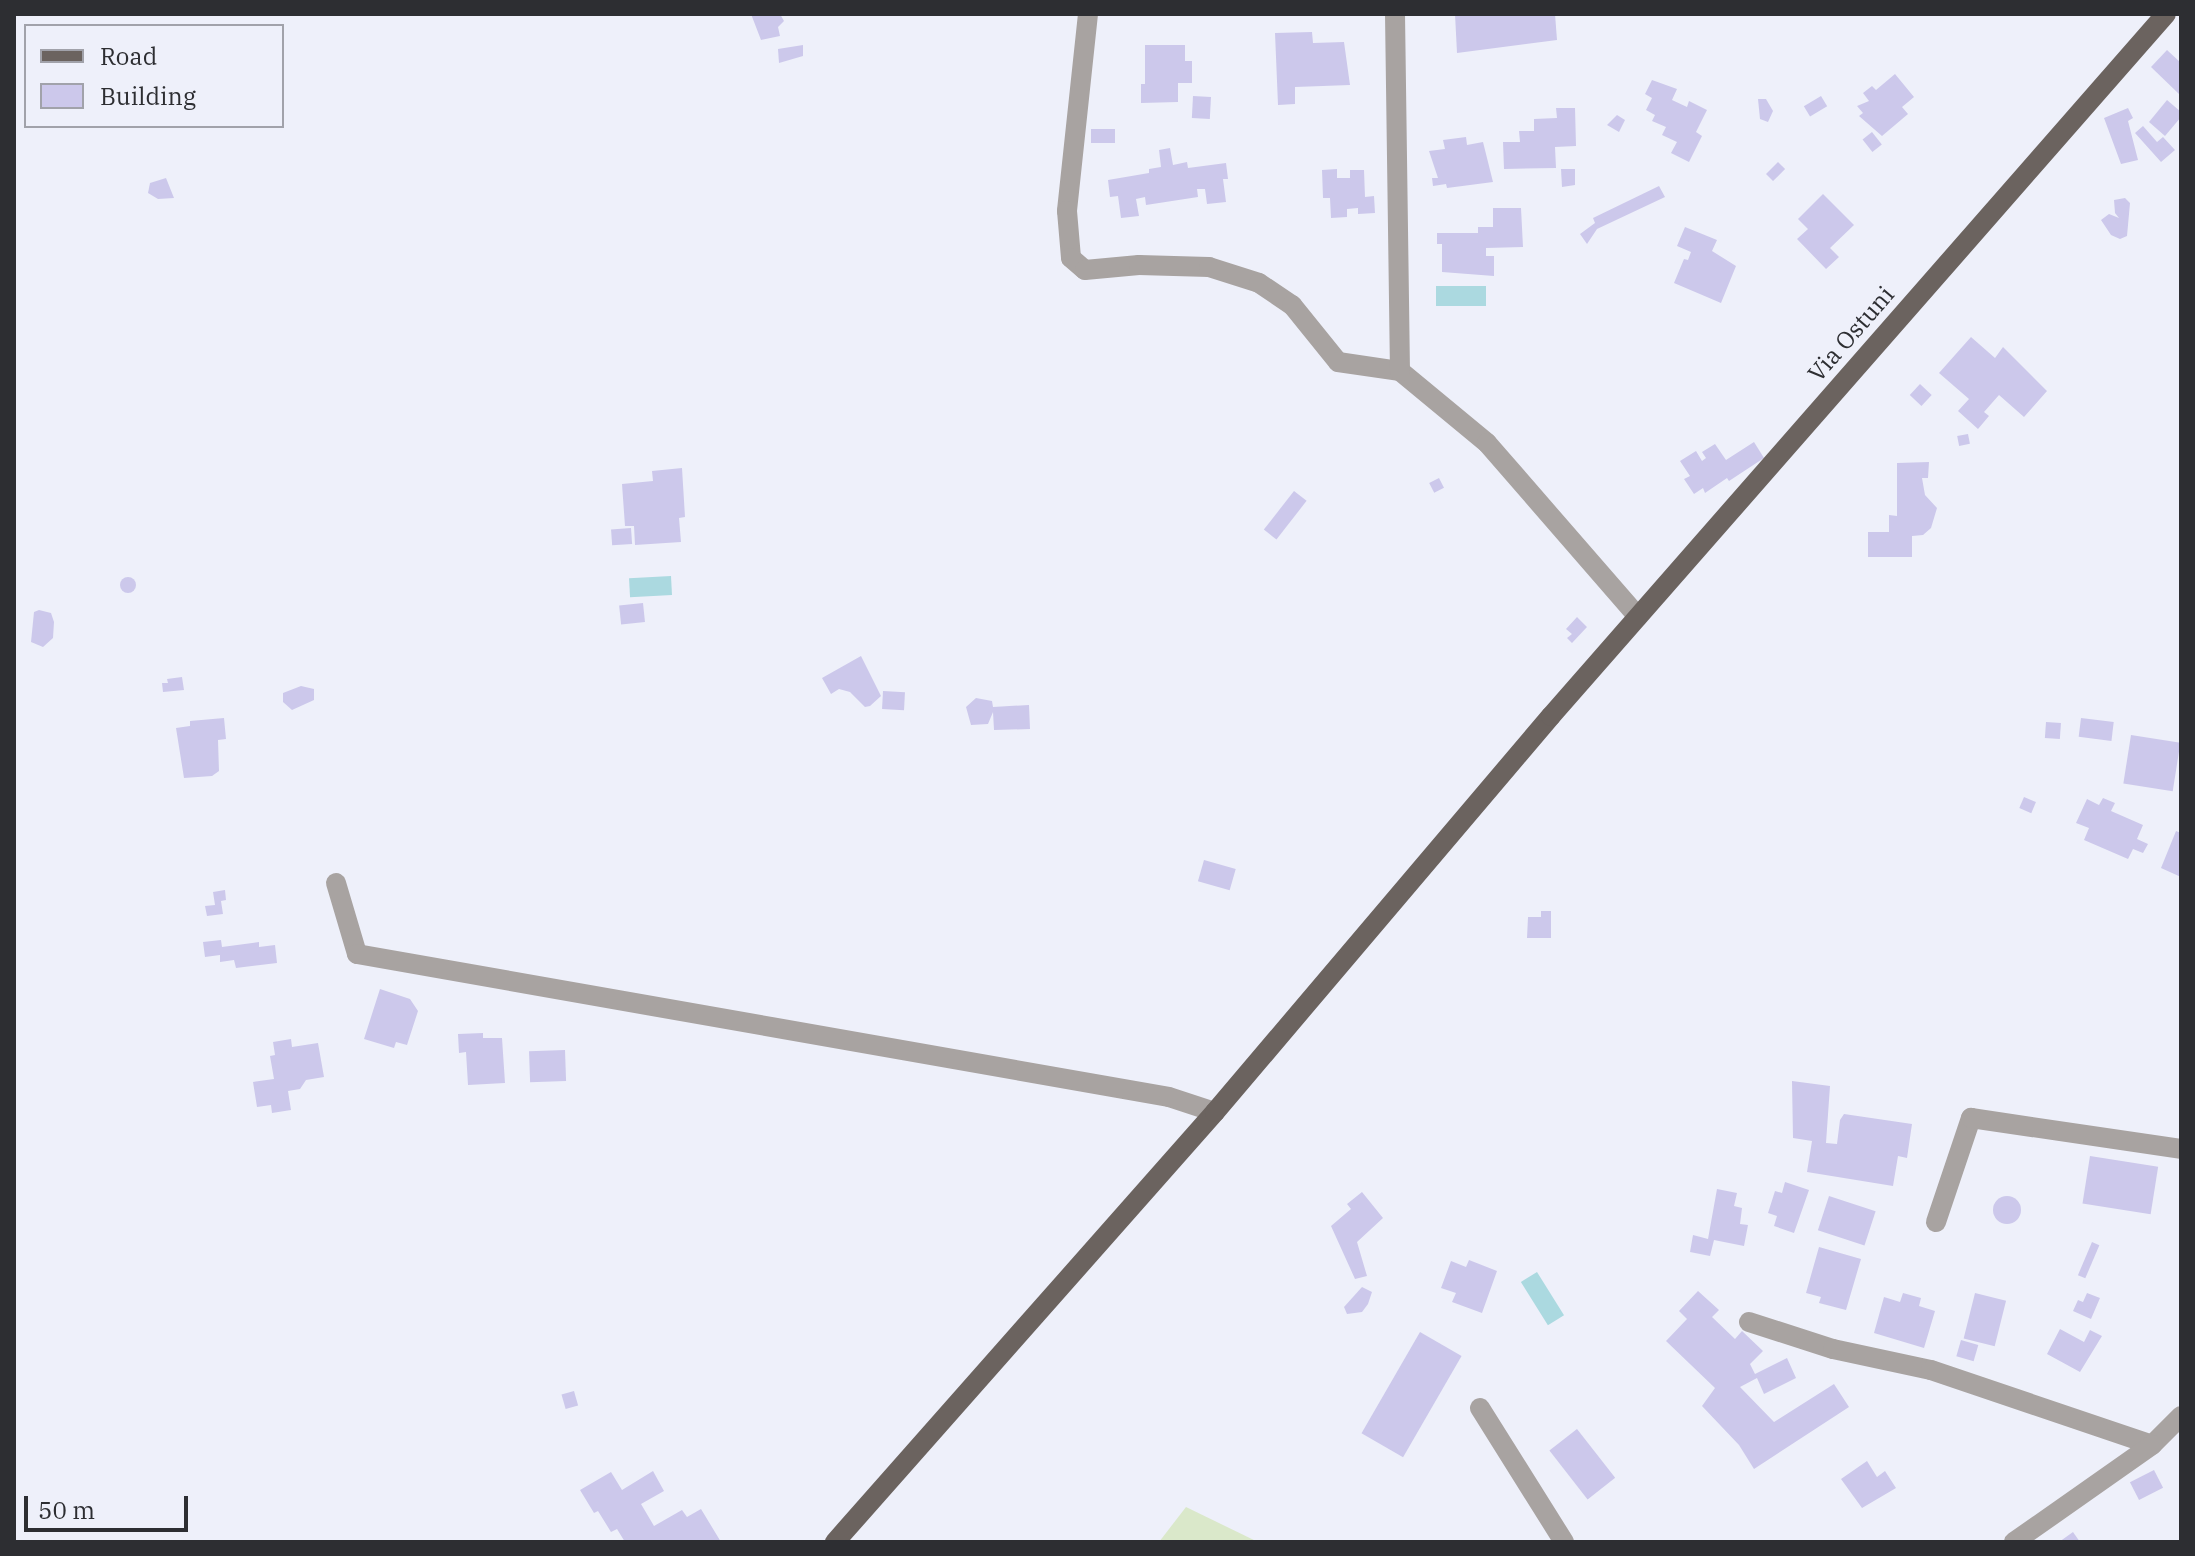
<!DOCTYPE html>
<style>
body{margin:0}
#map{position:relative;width:2195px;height:1556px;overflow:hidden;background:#eef0fa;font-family:"IBM Plex Serif",serif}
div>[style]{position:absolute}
.green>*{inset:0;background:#dae8ca}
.water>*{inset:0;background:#abd9e0;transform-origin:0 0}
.building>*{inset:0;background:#ccc8eb;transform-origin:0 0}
.round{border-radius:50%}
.minor>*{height:20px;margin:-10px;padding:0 10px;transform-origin:10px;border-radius:10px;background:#a8a3a1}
.major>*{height:20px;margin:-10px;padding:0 10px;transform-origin:10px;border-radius:10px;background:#6b635f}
span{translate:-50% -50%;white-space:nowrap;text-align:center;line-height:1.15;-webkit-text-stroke:6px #eef0fa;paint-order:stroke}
.street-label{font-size:24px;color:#2d2e32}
.frame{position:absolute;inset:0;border:16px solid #2d2e32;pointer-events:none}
.legend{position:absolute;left:24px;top:24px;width:260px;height:104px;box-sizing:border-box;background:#eef0fa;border:2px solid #a1a2aa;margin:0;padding:10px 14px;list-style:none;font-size:24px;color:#2d2e32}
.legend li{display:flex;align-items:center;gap:16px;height:40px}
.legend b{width:40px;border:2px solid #a1a2aa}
.scale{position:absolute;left:24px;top:1496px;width:164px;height:36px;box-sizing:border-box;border:4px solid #2d2e32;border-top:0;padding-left:10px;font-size:24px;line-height:28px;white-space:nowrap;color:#2d2e32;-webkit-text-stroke:6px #eef0fa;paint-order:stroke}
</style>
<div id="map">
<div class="green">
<div style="clip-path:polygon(1186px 1507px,1258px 1542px,1159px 1542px)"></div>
</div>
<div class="water">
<div style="left:1436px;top:286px;width:50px;height:20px"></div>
<div style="left:671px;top:576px;width:19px;height:42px;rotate:87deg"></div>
<div style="left:1537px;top:1272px;width:51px;height:19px;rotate:58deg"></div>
</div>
<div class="building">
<div style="clip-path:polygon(751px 14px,780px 14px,784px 21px,778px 27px,780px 36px,761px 40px)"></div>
<div style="clip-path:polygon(1455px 14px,1555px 14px,1557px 40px,1457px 53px)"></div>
<div style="clip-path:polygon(1312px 32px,1313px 43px,1344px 42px,1350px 85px,1295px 87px,1295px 104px,1278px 105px,1275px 33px)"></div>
<div style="clip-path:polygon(803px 45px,803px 56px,779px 63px,778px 49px)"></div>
<div style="clip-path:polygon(1145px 45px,1185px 45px,1185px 61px,1192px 61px,1192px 83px,1178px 83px,1178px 102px,1141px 103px,1141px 84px,1145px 84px)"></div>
<div style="clip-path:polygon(2167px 50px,2181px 63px,2179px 94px,2151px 67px)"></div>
<div style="clip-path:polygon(1895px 74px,1914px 97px,1902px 107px,1908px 114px,1882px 136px,1859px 116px,1863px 113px,1857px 106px,1869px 101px,1863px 93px,1872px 86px,1876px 90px)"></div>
<div style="clip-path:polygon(1652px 80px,1677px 89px,1672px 100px,1687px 107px,1689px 101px,1707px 110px,1696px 132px,1702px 136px,1689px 162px,1671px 153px,1677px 142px,1662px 135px,1666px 127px,1652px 121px,1655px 115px,1646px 110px,1652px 98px,1645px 94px)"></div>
<div style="left:1193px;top:96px;width:18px;height:22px;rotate:3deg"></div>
<div style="left:1821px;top:96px;width:12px;height:20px;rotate:59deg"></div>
<div style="clip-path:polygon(1758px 99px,1766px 99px,1773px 111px,1768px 122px,1760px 119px)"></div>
<div style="clip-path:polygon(2167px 100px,2181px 112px,2181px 117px,2165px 136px,2149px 122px)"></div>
<div style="clip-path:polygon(1556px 108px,1575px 108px,1576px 146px,1555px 147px,1556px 168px,1504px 169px,1503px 142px,1520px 142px,1519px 131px,1534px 131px,1534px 119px,1557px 118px)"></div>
<div style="clip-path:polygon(2128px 108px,2133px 118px,2128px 121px,2138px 160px,2121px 164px,2104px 118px)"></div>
<div style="clip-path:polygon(1617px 115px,1625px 120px,1619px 132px,1607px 125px)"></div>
<div style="clip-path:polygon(2143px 126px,2157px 142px,2163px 137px,2175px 150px,2161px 162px,2135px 133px)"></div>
<div style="left:1115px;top:129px;width:14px;height:24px;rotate:90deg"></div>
<div style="left:1872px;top:132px;width:16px;height:12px;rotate:52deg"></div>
<div style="clip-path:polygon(1466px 137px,1467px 145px,1483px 142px,1493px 182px,1447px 188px,1446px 184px,1433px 186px,1432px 178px,1438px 178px,1429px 151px,1445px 149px,1443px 140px)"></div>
<div style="clip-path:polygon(1170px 148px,1173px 165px,1187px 162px,1188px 168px,1226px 163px,1228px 179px,1223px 179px,1226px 202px,1207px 204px,1205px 189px,1197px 189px,1198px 197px,1146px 205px,1145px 197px,1136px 199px,1139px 216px,1121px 218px,1118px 196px,1110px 197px,1108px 180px,1149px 173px,1149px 169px,1161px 167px,1159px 150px)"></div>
<div style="left:1778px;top:162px;width:10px;height:17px;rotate:45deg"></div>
<div style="clip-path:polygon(1337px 169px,1337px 178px,1350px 178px,1350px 170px,1364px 170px,1365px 197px,1374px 196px,1375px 213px,1358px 214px,1358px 208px,1347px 209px,1347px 217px,1331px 218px,1330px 198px,1323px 198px,1322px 170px)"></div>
<div style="clip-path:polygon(1561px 169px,1575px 169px,1575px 185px,1562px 187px)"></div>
<div style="clip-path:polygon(166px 178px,174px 198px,158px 199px,148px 193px,150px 183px)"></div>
<div style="clip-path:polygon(1659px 186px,1665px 197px,1597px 229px,1587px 244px,1580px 234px,1595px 223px,1593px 218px)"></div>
<div style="clip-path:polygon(1823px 194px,1854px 225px,1830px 248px,1839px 257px,1826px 269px,1797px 239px,1808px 229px,1798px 219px)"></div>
<div style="clip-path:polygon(2125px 198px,2130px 203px,2127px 236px,2120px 239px,2111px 235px,2101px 220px,2109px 214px,2119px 218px,2115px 213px,2114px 200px)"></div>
<div style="clip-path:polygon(1493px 208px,1521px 208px,1523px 247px,1486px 248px,1486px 256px,1494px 256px,1494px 276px,1442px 272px,1442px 244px,1437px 244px,1437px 233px,1478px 233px,1478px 227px,1493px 227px)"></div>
<div style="clip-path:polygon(1685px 227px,1717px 240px,1712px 251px,1736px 266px,1721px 303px,1674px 283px,1684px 259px,1688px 260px,1691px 252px,1677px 246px)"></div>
<div style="clip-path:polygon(1971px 337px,1995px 358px,2003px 347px,2047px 391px,2024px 417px,1999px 395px,1984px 412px,1989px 416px,1978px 429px,1958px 411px,1969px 399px,1939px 373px)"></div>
<div style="left:1920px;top:384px;width:16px;height:15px;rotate:43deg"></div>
<div style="left:1968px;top:434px;width:10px;height:11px;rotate:79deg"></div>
<div style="clip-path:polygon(1754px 442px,1764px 458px,1729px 481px,1727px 478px,1705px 493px,1703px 488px,1694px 494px,1684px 479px,1690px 476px,1680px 461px,1696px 451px,1702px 461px,1706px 458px,1702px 452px,1715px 444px,1726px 460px)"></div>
<div style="clip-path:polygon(1929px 462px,1928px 478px,1922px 478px,1925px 495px,1937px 508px,1931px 528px,1923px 535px,1912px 536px,1912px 557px,1868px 557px,1868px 532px,1889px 532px,1889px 515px,1897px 516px,1897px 463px)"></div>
<div style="clip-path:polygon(682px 468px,685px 517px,679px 518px,681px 542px,635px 545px,634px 526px,625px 526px,622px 484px,653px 481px,652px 471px)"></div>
<div style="left:1439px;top:478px;width:11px;height:11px;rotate:63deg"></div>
<div style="left:1294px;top:491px;width:16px;height:49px;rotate:38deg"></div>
<div style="left:631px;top:528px;width:16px;height:20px;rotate:86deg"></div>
<div class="round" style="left:120px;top:577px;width:16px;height:16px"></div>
<div style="left:643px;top:603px;width:19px;height:24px;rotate:84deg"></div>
<div style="clip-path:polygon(39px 610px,51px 613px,54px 622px,53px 638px,43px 647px,31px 642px,34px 612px)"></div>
<div style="clip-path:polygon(1577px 617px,1587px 627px,1572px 643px,1567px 638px,1572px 634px,1566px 629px)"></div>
<div style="clip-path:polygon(861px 656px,881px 696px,870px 706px,865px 707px,850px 692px,839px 689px,831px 694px,822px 678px)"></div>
<div style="clip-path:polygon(182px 677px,184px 690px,163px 692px,162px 683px,168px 683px,167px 679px)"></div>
<div style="clip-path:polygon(301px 686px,314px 689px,314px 700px,292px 710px,283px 702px,283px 693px)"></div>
<div style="left:883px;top:691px;width:22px;height:18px;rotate:3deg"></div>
<div style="clip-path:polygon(976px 698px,992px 701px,993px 707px,1029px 705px,1030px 729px,994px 730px,993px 712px,988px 724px,971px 725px,966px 707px)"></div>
<div style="clip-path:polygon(224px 718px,226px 739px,218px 740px,219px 771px,212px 776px,184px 778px,176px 728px,190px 726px,190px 721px)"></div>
<div style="left:2081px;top:718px;width:33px;height:19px;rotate:7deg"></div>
<div style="left:2046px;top:722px;width:15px;height:16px;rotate:4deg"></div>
<div style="left:2131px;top:735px;width:50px;height:49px;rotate:9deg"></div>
<div style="left:2024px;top:797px;width:13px;height:12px;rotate:23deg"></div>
<div style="clip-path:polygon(2103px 798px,2115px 803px,2111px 811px,2143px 825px,2137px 839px,2148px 844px,2143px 853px,2133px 849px,2128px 859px,2084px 840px,2089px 828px,2076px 823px,2087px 799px,2099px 805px)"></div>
<div style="clip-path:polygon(2176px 831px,2181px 833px,2181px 877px,2161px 868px)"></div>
<div style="left:1204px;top:860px;width:33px;height:22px;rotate:16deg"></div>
<div style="clip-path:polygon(225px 890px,226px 900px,221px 901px,223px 914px,207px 916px,205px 906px,215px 905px,213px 892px)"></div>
<div style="clip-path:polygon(1541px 911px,1551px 911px,1551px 938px,1527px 938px,1528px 917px,1541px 917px)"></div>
<div style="clip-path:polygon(221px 940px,222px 947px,259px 942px,259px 947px,275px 945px,277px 963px,236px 968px,234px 960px,220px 962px,220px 955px,205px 957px,203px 942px)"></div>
<div style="clip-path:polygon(380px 989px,410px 999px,418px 1011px,407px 1045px,396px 1042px,394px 1048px,364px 1039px)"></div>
<div style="clip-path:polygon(483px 1033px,483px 1038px,502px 1038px,505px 1083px,468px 1085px,466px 1052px,459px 1053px,458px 1034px)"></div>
<div style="clip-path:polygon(291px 1039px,292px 1047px,318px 1043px,324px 1077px,306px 1080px,300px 1089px,288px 1091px,291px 1110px,272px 1113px,271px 1105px,257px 1107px,253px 1082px,274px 1079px,270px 1056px,275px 1055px,273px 1042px)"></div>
<div style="left:565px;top:1050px;width:31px;height:36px;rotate:88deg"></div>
<div style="clip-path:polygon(1792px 1081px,1830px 1086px,1826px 1143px,1837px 1144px,1840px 1120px,1844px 1114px,1912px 1124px,1907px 1158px,1898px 1156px,1893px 1186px,1807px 1172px,1812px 1141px,1793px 1138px)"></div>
<div style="left:2090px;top:1156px;width:69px;height:48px;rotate:9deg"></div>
<div style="clip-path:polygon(1785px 1182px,1809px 1190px,1794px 1233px,1774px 1226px,1777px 1216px,1768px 1213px,1775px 1191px,1782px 1193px)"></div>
<div style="clip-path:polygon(1717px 1189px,1737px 1193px,1734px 1206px,1742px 1208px,1740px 1224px,1748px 1225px,1744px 1246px,1714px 1240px,1710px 1256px,1690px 1252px,1693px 1235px,1708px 1239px)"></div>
<div style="clip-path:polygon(1362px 1192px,1383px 1218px,1357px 1242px,1367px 1276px,1355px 1279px,1331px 1226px,1351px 1209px,1347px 1204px)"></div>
<div style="left:1829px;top:1196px;width:49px;height:36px;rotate:18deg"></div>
<div class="round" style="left:1993px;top:1196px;width:28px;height:28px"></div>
<div style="left:2092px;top:1242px;width:8px;height:36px;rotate:23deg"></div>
<div style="clip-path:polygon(1819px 1247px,1861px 1259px,1846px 1310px,1819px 1303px,1821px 1297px,1806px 1293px)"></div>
<div style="clip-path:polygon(1469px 1260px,1497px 1271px,1482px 1313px,1452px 1302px,1456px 1293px,1441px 1288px,1451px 1261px,1466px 1267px)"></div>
<div style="clip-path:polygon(1362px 1287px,1372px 1292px,1368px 1304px,1362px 1312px,1347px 1314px,1344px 1307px)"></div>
<div style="clip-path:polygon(1698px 1291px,1719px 1310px,1712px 1317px,1735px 1339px,1742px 1331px,1763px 1351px,1750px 1364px,1755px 1374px,1787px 1358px,1796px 1378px,1764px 1394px,1757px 1378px,1740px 1387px,1774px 1422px,1834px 1384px,1849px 1407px,1754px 1469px,1739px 1445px,1702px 1406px,1715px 1388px,1666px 1341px,1687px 1319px,1679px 1311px)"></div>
<div style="clip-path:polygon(1903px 1293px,1921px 1298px,1919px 1306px,1935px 1311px,1924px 1348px,1874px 1333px,1884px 1297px,1900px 1302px)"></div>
<div style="left:1975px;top:1293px;width:32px;height:47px;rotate:14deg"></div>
<div style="clip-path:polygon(2087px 1293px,2100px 1298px,2091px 1319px,2073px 1311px,2078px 1300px,2083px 1302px)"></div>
<div style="clip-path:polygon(2060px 1329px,2084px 1342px,2090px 1330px,2102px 1336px,2080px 1372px,2047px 1354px)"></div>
<div style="left:1420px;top:1332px;width:48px;height:117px;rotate:30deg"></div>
<div style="left:1961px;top:1340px;width:18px;height:17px;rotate:16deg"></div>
<div style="left:574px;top:1391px;width:15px;height:13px;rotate:74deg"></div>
<div style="left:1577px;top:1429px;width:62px;height:35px;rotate:52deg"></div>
<div style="clip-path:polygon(1867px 1461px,1877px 1477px,1885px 1471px,1896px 1488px,1862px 1508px,1841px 1479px)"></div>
<div style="left:2154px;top:1470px;width:20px;height:27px;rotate:63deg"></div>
<div style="clip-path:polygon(653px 1471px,664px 1491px,641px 1504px,654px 1526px,682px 1510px,687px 1517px,701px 1509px,721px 1542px,625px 1542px,617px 1529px,611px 1532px,598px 1511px,594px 1513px,580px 1490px,611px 1472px,622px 1490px)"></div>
<div style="clip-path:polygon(2073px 1532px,2080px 1542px,2059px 1542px)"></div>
</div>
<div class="minor">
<div style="left:1088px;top:14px;width:198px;rotate:96.1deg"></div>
<div style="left:1067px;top:211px;width:47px;rotate:85.1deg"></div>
<div style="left:1071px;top:258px;width:18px;rotate:41deg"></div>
<div style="left:1085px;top:270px;width:54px;rotate:-5.3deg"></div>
<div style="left:1139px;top:265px;width:70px;rotate:1.6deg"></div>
<div style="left:1209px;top:267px;width:52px;rotate:17.7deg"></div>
<div style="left:1259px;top:283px;width:40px;rotate:34deg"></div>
<div style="left:1292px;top:305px;width:73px;rotate:51.1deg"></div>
<div style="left:1338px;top:362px;width:63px;rotate:8.3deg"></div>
<div style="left:1400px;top:371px;width:113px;rotate:39.6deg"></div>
<div style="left:1487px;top:443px;width:230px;rotate:49deg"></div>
<div style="left:1395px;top:14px;width:357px;rotate:89.2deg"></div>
<div style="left:336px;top:883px;width:74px;rotate:73.5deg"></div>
<div style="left:357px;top:954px;width:824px;rotate:9.99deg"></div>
<div style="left:1169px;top:1097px;width:48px;rotate:18.1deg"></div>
<div style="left:1936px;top:1222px;width:110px;rotate:-71.4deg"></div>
<div style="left:1971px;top:1118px;width:212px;rotate:8.4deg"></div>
<div style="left:1749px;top:1322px;width:88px;rotate:17.8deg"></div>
<div style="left:1833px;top:1349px;width:100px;rotate:12.1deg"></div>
<div style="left:1931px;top:1370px;width:233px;rotate:18.7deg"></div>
<div style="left:2152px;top:1445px;width:41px;rotate:-45deg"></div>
<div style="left:1480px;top:1408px;width:158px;rotate:57.9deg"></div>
<div style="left:2014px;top:1542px;width:169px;rotate:-35.1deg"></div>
</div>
<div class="major">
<div style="left:835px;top:1542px;width:574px;rotate:-48.53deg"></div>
<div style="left:1215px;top:1112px;width:519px;rotate:-49.69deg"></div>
<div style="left:1551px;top:716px;width:933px;rotate:-48.78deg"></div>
</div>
<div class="street-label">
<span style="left:1851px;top:334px;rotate:-49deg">Via Ostuni</span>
</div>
<div class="frame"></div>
<ul class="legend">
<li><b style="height:10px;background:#6b635f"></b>Road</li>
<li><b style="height:22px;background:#ccc8eb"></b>Building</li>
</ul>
<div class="scale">50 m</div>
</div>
